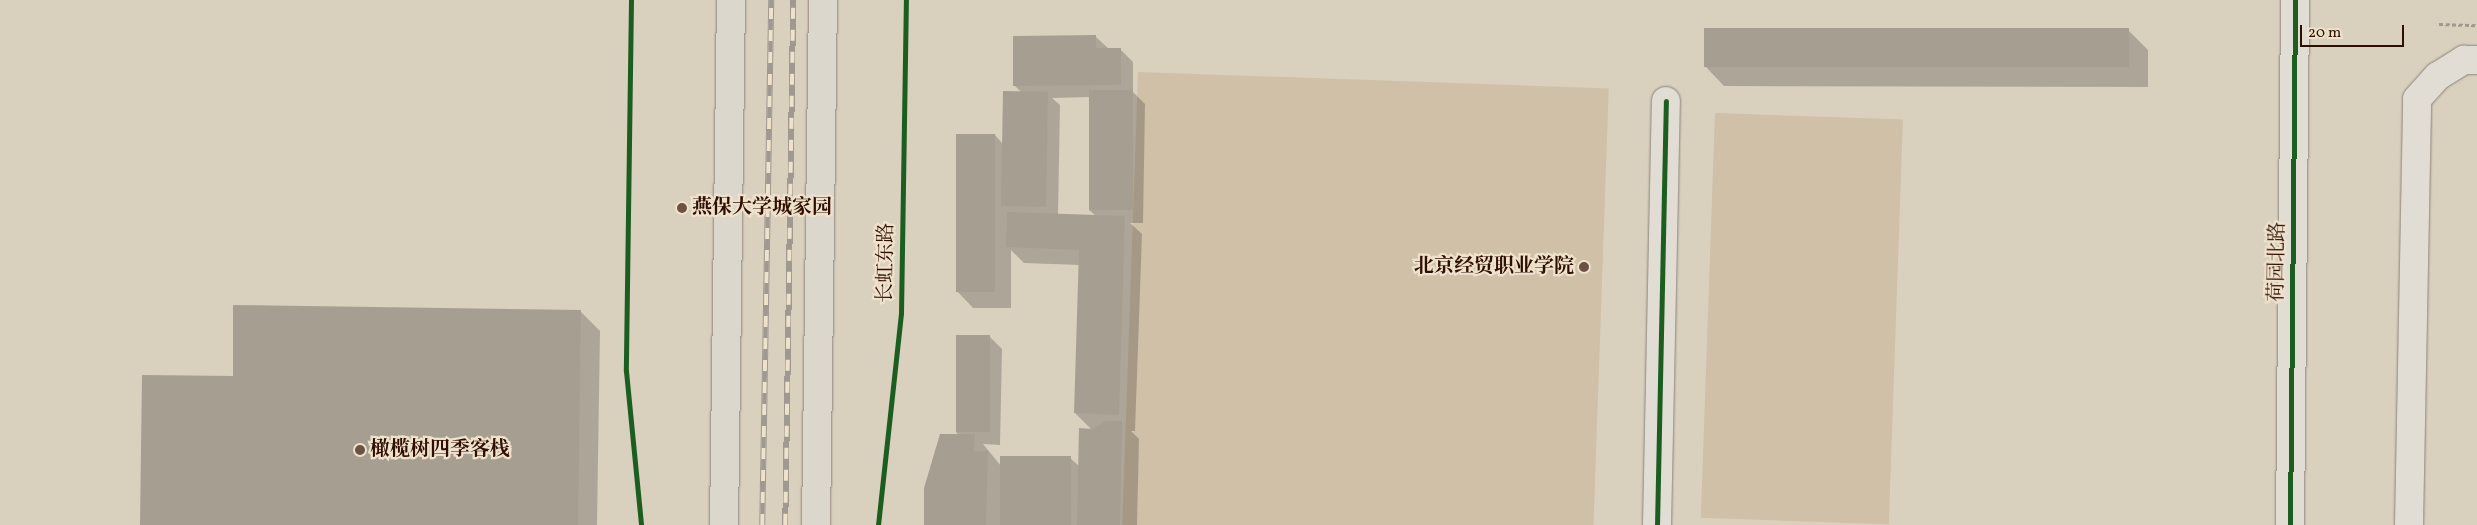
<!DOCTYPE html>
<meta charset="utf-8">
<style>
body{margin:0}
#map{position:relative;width:2477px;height:525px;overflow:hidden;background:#d9d0be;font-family:Vollkorn,"Noto Serif SC",serif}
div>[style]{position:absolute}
.green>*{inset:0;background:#cfc0a7;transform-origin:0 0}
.shadow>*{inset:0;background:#0003}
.building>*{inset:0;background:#a79e92;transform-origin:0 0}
.path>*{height:3px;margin-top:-1.5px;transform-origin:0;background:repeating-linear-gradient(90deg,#a09990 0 4px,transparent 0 6.5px)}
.roads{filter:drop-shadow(0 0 1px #8d8378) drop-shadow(0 0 1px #8d8378)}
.street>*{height:28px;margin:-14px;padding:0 14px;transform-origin:14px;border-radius:14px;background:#e2ddd4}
.secondary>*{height:28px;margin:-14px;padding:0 14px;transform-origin:14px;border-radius:14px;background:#e2ddd4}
.primary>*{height:28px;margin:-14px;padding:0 14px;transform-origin:14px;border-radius:14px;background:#dcd7cc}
.rail>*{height:5.5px;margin-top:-2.75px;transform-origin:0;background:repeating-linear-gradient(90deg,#eee2cd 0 11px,#a09990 0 22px);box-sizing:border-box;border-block:1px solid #a09990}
.cycleway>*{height:5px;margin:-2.5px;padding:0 2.5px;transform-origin:2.5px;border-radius:2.5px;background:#1b5e20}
.dots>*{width:14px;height:14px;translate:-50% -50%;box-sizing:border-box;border:2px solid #eee2cd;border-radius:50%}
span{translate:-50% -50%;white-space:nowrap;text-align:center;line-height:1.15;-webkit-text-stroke:4.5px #eee2cd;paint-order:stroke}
.poi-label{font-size:20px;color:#300f03;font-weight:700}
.left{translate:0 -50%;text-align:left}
.right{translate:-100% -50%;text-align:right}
.street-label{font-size:20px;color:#300f03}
.scale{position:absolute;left:2300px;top:25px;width:104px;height:22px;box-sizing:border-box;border:2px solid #300f03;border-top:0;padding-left:6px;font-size:15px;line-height:18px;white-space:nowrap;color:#300f03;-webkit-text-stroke:4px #eee2cd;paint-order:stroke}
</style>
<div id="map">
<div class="green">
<div style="left:1138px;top:72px;width:471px;height:453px;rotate:2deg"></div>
<div style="left:1715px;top:113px;width:188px;height:405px;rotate:2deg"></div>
</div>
<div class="shadow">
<div style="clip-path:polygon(2129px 31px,2148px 50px,2148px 87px,1724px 86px,1705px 66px)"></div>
<div style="clip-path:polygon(evenodd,1096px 37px,1109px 49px,1120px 49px,1133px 62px,1133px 92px,1145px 104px,1143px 223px,1130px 223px,1142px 234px,1135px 431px,1131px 431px,1139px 439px,1137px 525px,925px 525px,959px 435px,956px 432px,989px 336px,1002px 349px,1000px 445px,983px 444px,1001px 466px,1070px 458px,1079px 466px,1092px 430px,1075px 413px,1080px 265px,1024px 263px,1011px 250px,1011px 308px,973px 308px,957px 291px,995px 135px,1003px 144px,1021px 92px,1014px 85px,1096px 37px,1090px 97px,1089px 210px,1096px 216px,1058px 215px,1060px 105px,1052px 98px,1090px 97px)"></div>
<div style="clip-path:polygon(580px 311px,600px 331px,597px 525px,141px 525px)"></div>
</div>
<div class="building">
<div style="left:1704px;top:28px;width:425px;height:39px"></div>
<div style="clip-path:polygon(1096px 35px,1096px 48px,1121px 48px,1121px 85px,1013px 86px,1013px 36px)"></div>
<div style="left:1089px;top:90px;width:44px;height:120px"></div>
<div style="left:1003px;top:91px;width:45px;height:115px;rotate:1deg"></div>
<div style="left:956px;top:134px;width:39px;height:158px"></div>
<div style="clip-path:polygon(1007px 212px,1125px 216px,1119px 415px,1074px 413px,1079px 250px,1006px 247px)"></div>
<div style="clip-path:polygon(233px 305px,581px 310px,578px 525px,140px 525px,142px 375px,233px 376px)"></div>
<div style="left:956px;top:335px;width:34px;height:97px"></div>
<div style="clip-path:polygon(1106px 421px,1122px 421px,1120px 525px,1077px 525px,1079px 428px,1092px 429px)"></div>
<div style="clip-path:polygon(940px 434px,975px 434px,974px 451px,988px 451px,986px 525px,924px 525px,924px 488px)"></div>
<div style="left:1000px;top:456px;width:71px;height:69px"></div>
</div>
<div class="path">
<div style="left:2439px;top:24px;width:38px;rotate:2deg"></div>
</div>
<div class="roads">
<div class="street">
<div style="left:1657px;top:525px;width:424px;rotate:-88.8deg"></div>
<div style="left:2409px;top:525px;width:426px;rotate:-88.9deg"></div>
<div style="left:2417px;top:99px;width:31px;rotate:-48deg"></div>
<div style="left:2438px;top:76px;width:31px;rotate:-32deg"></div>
<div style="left:2464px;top:60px;width:13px"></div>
</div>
<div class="secondary">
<div style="left:2290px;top:525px;width:525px;rotate:-89.45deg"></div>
</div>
<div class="primary">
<div style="left:724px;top:525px;width:525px;rotate:-89.24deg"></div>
<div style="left:816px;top:525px;width:525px;rotate:-89.24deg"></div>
</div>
</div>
<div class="rail">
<div style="left:762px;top:525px;width:525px;rotate:-89.02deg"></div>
<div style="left:785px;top:525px;width:525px;rotate:-89.13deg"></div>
</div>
<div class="cycleway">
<div style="left:631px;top:0;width:371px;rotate:90.8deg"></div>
<div style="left:626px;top:371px;width:155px;rotate:84.4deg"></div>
<div style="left:878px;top:525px;width:213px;rotate:-83.8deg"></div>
<div style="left:901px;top:313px;width:313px;rotate:-89.1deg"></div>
<div style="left:1657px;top:525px;width:424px;rotate:-88.8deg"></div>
<div style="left:2290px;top:525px;width:525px;rotate:-89.45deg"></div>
</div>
<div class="dots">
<div style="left:682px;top:208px;background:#6b5344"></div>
<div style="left:1584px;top:267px;background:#6b5344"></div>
<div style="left:360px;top:450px;background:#6b5344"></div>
</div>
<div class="poi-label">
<span class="left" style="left:692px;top:208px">燕保大学城家园</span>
<span class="right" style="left:1574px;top:267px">北京经贸职业学院</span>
<span class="left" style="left:370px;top:450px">橄榄树四季客栈</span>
</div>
<div class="street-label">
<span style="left:2278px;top:262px;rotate:-89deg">荷园北路</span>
<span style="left:887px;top:263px;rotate:-89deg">长虹东路</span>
</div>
<div class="scale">20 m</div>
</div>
